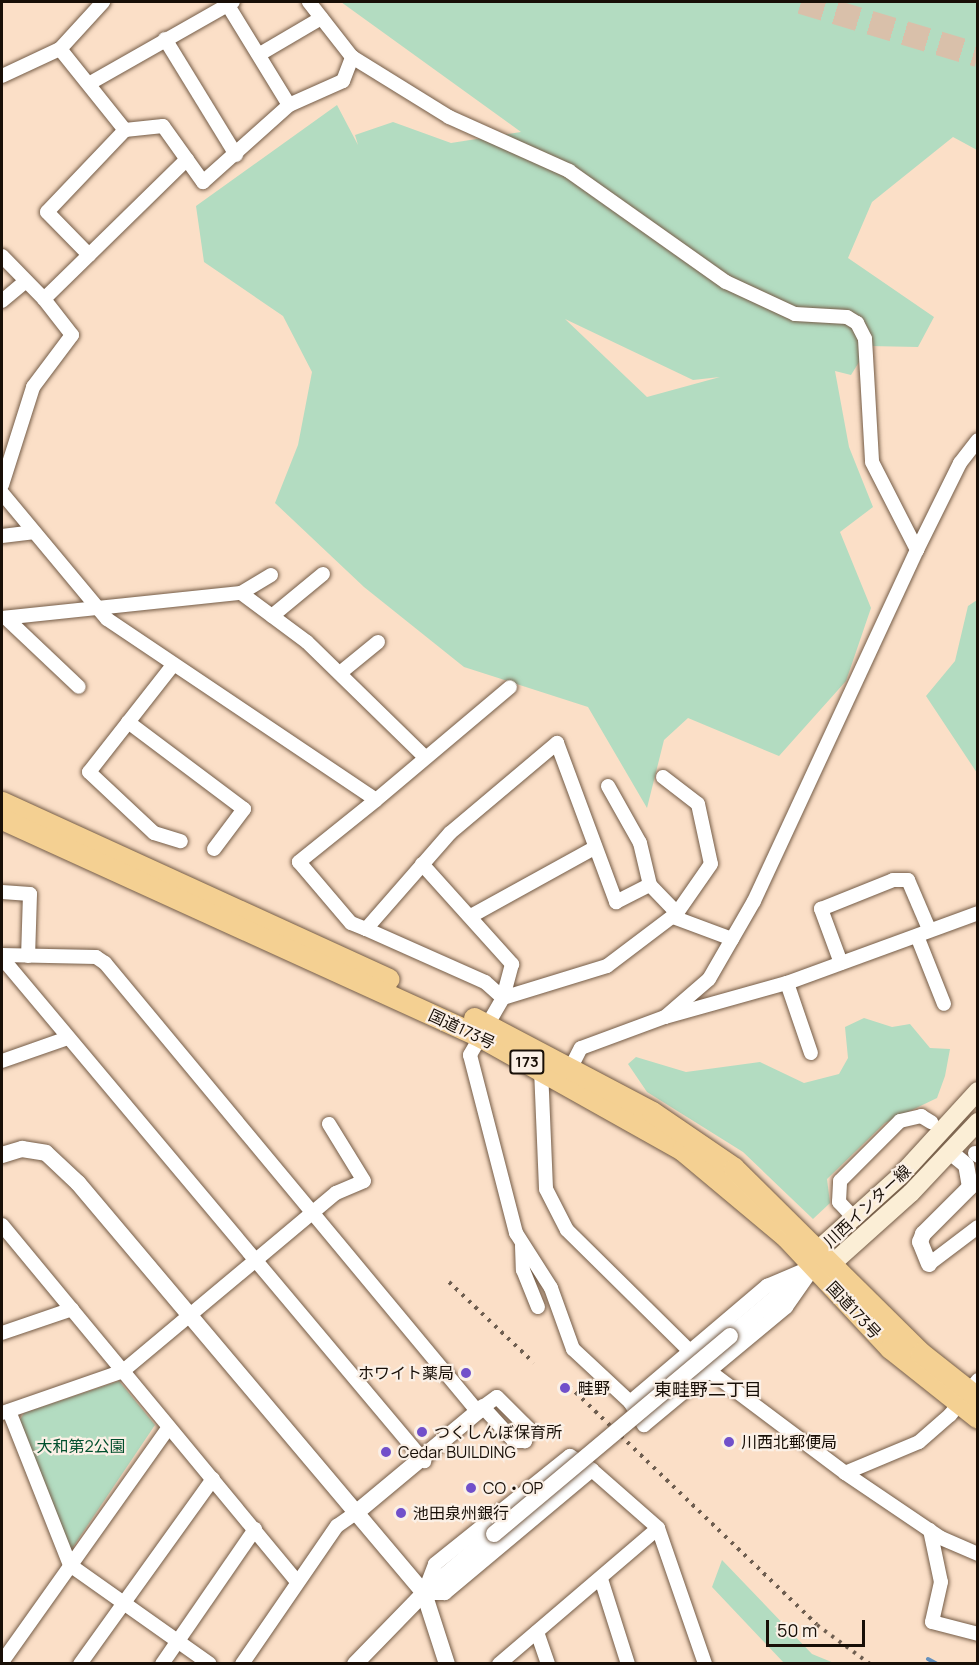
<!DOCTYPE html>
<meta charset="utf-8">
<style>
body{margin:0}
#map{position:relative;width:979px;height:1665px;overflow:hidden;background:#fbdfc7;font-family:Manrope,"Noto Sans JP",sans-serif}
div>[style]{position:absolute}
.green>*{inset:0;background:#b3dcc1}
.stream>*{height:4px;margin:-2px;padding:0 2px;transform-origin:2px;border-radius:2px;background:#6590bc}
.motorway-tunnel>*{height:24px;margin-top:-12px;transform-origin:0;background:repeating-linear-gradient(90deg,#d9c0aa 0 24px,transparent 0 36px)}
.roads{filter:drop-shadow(0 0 2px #745c47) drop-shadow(0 0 2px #745c47)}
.minor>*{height:14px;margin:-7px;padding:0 7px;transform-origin:7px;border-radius:7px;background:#fff}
.tertiary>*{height:16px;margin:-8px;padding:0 8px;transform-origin:8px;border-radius:8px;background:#fff}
.secondary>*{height:18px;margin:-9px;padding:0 9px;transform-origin:9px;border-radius:9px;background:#fbeed6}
.trunk>*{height:21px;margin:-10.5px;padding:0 10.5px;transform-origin:10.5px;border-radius:10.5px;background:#f4d092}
.rail>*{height:4px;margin-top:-2px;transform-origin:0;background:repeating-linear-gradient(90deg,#6e5e50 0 3px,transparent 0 9px)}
.bridges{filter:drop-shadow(0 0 2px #745c47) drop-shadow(0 0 2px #745c47)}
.tertiary-bridge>*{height:16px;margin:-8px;padding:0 8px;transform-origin:8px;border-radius:8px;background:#fff}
.dots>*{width:16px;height:16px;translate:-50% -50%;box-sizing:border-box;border:3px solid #fbf0e6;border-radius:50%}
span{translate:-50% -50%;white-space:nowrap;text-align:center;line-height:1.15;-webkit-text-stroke:4.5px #fbf0e6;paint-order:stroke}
.shield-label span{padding:2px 4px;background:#fbf0e6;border:2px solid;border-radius:4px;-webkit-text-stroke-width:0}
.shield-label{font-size:15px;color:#180f07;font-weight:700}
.street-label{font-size:16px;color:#180f07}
.poi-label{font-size:16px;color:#180f07}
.right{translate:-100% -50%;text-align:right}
.left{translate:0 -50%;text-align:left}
.park-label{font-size:16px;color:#014f2d}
.neighbourhood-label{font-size:18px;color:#180f07}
.frame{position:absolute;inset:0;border:3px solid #180f07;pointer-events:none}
.scale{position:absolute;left:766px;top:1620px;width:99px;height:27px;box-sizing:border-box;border:3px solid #180f07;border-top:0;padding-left:8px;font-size:18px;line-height:21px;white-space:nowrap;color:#180f07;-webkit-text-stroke:4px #fbf0e6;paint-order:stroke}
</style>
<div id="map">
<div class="green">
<div style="clip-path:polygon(evenodd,341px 2px,977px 2px,977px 150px,953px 137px,872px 202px,848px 258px,934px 317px,918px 347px,869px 346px,851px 375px,835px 371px,849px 447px,873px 507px,840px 532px,871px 608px,846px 681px,779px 756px,688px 718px,664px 740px,647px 808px,588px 707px,464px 667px,364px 587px,275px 503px,298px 445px,312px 372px,283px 316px,204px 262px,196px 206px,337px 105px,358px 145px,355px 135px,393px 122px,451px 143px,521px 132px,341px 2px,565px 319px,693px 380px,720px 377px,647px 397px,565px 319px)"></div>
<div style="clip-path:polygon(977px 600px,977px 773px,926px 696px,955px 661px,968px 606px)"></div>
<div style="clip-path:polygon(864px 1018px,892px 1027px,910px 1024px,930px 1048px,950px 1049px,945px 1076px,937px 1098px,885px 1123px,827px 1179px,830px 1203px,813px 1219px,743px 1152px,647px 1092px,628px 1064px,636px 1057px,686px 1072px,760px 1062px,804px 1083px,839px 1074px,848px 1058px,845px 1027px)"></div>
<div style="clip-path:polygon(119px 1381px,155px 1425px,71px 1550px,63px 1550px,20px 1420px,24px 1413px)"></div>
<div style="clip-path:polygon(722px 1560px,812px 1654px,834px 1663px,784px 1663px,712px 1587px)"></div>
</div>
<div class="stream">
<div style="left:928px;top:1659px;width:10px;rotate:29deg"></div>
</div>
<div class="motorway-tunnel">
<div style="left:801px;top:2px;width:185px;rotate:16.7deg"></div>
</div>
<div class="roads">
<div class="minor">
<div style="left:165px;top:39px;width:136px;rotate:58.5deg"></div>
<div style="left:60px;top:49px;width:64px;rotate:-47.5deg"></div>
<div style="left:260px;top:54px;width:71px;rotate:-30.5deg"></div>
<div style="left:352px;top:57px;width:114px;rotate:31.7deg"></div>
<div style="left:449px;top:117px;width:132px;rotate:24.2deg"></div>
<div style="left:569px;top:171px;width:192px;rotate:35.3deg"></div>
<div style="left:726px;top:282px;width:76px;rotate:24.9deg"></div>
<div style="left:795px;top:314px;width:52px;rotate:3.3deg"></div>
<div style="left:847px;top:317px;width:12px;rotate:31deg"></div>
<div style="left:857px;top:323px;width:18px;rotate:63deg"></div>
<div style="left:865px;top:339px;width:123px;rotate:86.7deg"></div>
<div style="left:872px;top:462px;width:99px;rotate:62.9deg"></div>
<div style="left:2px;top:76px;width:64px;rotate:-25deg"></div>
<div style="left:60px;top:49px;width:104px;rotate:51.3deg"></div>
<div style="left:125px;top:130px;width:38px;rotate:-6deg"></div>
<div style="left:163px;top:126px;width:69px;rotate:54.5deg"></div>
<div style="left:203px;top:182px;width:115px;rotate:-41.8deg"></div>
<div style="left:289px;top:105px;width:121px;rotate:-121.5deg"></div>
<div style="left:92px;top:82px;width:162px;rotate:-29.6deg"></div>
<div style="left:289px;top:105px;width:59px;rotate:-24deg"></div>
<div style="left:343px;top:81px;width:26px;rotate:-69deg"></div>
<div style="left:352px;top:57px;width:70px;rotate:-128deg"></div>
<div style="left:125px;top:130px;width:113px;rotate:133.6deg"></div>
<div style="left:47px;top:212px;width:60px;rotate:45.7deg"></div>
<div style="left:89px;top:255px;width:137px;rotate:-44.4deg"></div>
<div style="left:2px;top:256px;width:60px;rotate:45.7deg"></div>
<div style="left:44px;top:299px;width:63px;rotate:-44.4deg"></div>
<div style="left:2px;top:301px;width:31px;rotate:-40deg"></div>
<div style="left:2px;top:485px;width:103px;rotate:-72.4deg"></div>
<div style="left:33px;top:387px;width:65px;rotate:-53.1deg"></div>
<div style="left:72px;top:335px;width:46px;rotate:-127.9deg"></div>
<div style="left:2px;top:493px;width:164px;rotate:50.2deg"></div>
<div style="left:107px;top:619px;width:324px;rotate:33.9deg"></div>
<div style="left:376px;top:800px;width:99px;rotate:141.2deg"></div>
<div style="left:299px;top:862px;width:80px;rotate:49.6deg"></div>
<div style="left:351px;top:923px;width:16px;rotate:22deg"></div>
<div style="left:366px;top:929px;width:128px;rotate:-48.8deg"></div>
<div style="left:450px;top:833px;width:140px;rotate:-40.1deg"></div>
<div style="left:557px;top:743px;width:170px;rotate:69.6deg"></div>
<div style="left:616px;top:902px;width:38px;rotate:-27deg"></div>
<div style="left:650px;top:885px;width:39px;rotate:46deg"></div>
<div style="left:677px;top:913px;width:88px;rotate:142.9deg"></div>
<div style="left:607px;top:966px;width:109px;rotate:162.9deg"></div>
<div style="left:503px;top:998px;width:24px;rotate:-138deg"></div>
<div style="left:485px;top:982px;width:130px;rotate:-156deg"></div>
<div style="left:2px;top:536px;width:31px;rotate:-7deg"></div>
<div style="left:241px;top:593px;width:82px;rotate:36.6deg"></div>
<div style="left:307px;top:642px;width:165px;rotate:44.3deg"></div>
<div style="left:272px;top:616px;width:66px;rotate:-39.5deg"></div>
<div style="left:2px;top:618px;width:240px;rotate:-6deg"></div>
<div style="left:241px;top:593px;width:35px;rotate:-31deg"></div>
<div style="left:6px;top:618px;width:100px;rotate:43.4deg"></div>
<div style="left:173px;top:665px;width:136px;rotate:128.1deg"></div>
<div style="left:89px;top:772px;width:89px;rotate:43.2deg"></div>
<div style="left:154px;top:833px;width:28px;rotate:17deg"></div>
<div style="left:340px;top:673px;width:49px;rotate:-39.2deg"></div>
<div style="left:128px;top:722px;width:145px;rotate:36.9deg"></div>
<div style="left:244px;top:809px;width:50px;rotate:126.9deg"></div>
<div style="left:663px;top:777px;width:44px;rotate:37.6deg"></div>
<div style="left:698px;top:804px;width:61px;rotate:77.8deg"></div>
<div style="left:711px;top:864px;width:60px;rotate:124.8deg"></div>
<div style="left:608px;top:786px;width:65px;rotate:60.7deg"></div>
<div style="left:640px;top:843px;width:43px;rotate:76.6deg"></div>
<div style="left:376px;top:800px;width:175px;rotate:-40.1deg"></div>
<div style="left:422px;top:864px;width:135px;rotate:48deg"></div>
<div style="left:512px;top:964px;width:35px;rotate:105deg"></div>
<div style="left:503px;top:998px;width:66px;rotate:120.1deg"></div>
<div style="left:470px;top:1055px;width:184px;rotate:75.5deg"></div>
<div style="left:516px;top:1233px;width:65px;rotate:57.5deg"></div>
<div style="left:551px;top:1288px;width:65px;rotate:70.2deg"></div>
<div style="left:573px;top:1349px;width:78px;rotate:42.9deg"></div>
<div style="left:630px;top:1402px;width:27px;rotate:59deg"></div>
<div style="left:644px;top:1425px;width:185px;rotate:-39.7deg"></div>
<div style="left:786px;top:1307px;width:39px;rotate:-55deg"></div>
<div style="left:2px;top:892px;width:28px;rotate:4deg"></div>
<div style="left:30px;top:894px;width:62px;rotate:91.8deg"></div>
<div style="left:471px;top:916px;width:141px;rotate:-28.9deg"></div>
<div style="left:673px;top:917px;width:63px;rotate:20.4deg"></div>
<div style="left:917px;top:936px;width:73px;rotate:68.3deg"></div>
<div style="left:2px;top:955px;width:94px;rotate:1.2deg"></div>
<div style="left:96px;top:957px;width:11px;rotate:34deg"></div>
<div style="left:105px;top:963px;width:584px;rotate:50.28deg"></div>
<div style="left:2px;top:958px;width:657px;rotate:50deg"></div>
<div style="left:841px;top:963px;width:58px;rotate:-110.3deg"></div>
<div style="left:821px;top:909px;width:78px;rotate:-21.9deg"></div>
<div style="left:893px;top:880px;width:15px"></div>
<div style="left:908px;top:880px;width:53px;rotate:66.8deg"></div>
<div style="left:787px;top:983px;width:74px;rotate:71.1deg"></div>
<div style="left:665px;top:1017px;width:58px;rotate:-40.8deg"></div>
<div style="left:709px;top:979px;width:90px;rotate:-60deg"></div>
<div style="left:754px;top:901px;width:387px;rotate:-65.1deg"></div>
<div style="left:917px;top:550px;width:97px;rotate:-63.7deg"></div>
<div style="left:960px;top:463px;width:29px;rotate:-52deg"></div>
<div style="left:2px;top:1061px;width:70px;rotate:-19.2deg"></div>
<div style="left:541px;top:1069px;width:120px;rotate:87.6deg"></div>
<div style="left:546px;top:1189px;width:46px;rotate:62.9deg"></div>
<div style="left:567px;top:1230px;width:204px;rotate:44.6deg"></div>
<div style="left:712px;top:1373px;width:166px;rotate:36.9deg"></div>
<div style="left:845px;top:1473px;width:116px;rotate:34.1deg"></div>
<div style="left:941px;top:1538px;width:40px;rotate:23.4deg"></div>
<div style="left:567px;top:1075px;width:30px;rotate:-63deg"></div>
<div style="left:581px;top:1048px;width:90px;rotate:-20.3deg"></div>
<div style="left:665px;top:1017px;width:127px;rotate:-15.6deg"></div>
<div style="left:787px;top:983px;width:203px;rotate:-20.1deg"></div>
<div style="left:975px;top:1153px;width:4px;rotate:45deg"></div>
<div style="left:854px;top:1218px;width:22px;rotate:-133deg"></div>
<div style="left:839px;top:1202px;width:21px;rotate:-87deg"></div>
<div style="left:840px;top:1181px;width:85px;rotate:-45deg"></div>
<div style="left:900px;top:1121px;width:22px;rotate:-13deg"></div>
<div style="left:921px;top:1116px;width:12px;rotate:31deg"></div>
<div style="left:2px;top:1225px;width:462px;rotate:50.4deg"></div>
<div style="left:522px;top:1246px;width:24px;rotate:88deg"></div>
<div style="left:523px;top:1270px;width:40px;rotate:68deg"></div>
<div style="left:929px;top:1264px;width:61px;rotate:-37.1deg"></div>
<div style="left:2px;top:1333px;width:74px;rotate:-18.9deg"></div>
<div style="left:497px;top:1397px;width:45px;rotate:45deg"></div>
<div style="left:529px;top:1429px;width:13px;rotate:108deg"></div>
<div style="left:525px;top:1441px;width:11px;rotate:180deg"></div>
<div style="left:514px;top:1441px;width:46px;rotate:-132.4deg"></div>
<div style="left:483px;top:1407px;width:17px;rotate:-36deg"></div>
<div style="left:630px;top:1402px;width:180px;rotate:-40.3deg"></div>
<div style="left:767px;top:1286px;width:39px;rotate:-23deg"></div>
<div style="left:9px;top:1411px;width:166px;rotate:68.4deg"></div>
<div style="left:70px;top:1565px;width:171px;rotate:35.3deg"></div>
<div style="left:2px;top:1413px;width:128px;rotate:-19.1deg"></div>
<div style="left:123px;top:1371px;width:278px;rotate:-39.9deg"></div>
<div style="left:336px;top:1193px;width:30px;rotate:-23deg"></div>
<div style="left:364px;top:1181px;width:67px;rotate:-121.6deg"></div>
<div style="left:592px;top:1470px;width:192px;rotate:140.1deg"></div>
<div style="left:445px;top:1593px;width:21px;rotate:180deg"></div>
<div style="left:424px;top:1593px;width:31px;rotate:-69deg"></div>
<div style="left:435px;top:1564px;width:173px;rotate:-38.7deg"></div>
<div style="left:570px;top:1456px;width:26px;rotate:32deg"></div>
<div style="left:592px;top:1470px;width:88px;rotate:41.3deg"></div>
<div style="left:658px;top:1528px;width:144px;rotate:70.9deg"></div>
<div style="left:845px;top:1473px;width:80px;rotate:-22.7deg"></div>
<div style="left:919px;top:1442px;width:41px;rotate:-41.1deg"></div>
<div style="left:950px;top:1415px;width:45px;rotate:-51.3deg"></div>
<div style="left:930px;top:1530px;width:53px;rotate:78.1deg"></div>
<div style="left:941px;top:1582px;width:41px;rotate:102.7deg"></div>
<div style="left:932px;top:1622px;width:48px;rotate:14.6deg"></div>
<div style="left:601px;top:1579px;width:89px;rotate:72.4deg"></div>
<div style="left:537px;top:1632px;width:34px;rotate:71deg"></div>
<div style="left:2px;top:1662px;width:288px;rotate:-54.6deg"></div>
<div style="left:80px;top:1664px;width:228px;rotate:-54.3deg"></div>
<div style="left:162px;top:1664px;width:164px;rotate:-55.4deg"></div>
<div style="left:242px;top:1664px;width:168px;rotate:-55.5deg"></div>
<div style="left:337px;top:1526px;width:24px;rotate:-35deg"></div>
<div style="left:499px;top:1664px;width:209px;rotate:-40.5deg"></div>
</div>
<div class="tertiary">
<div style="left:2px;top:1155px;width:21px;rotate:-17deg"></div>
<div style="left:22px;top:1149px;width:24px;rotate:9deg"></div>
<div style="left:46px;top:1153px;width:44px;rotate:43.2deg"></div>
<div style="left:78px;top:1183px;width:536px;rotate:49.84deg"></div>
<div style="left:424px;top:1593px;width:75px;rotate:72.1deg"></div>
<div style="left:929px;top:1264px;width:24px;rotate:-112deg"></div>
<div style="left:920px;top:1242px;width:9px;rotate:-69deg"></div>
<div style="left:923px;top:1234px;width:66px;rotate:-45deg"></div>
<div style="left:970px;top:1187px;width:22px;rotate:-100deg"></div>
<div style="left:966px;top:1165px;width:19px;rotate:-141deg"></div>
<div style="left:730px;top:1336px;width:109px;rotate:-40.1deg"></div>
<div style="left:357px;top:1512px;width:164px;rotate:-39.8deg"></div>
<div style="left:355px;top:1664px;width:99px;rotate:-45.8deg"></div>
<div style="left:424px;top:1593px;width:92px;rotate:-40.1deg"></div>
</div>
<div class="secondary">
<div style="left:814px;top:1264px;width:17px;rotate:-69deg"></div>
<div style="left:820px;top:1248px;width:109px;rotate:-42deg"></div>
<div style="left:901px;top:1175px;width:114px;rotate:-47.5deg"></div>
<div style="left:818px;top:1265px;width:16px;rotate:-11deg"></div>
<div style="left:834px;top:1262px;width:103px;rotate:-41.9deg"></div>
<div style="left:911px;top:1193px;width:98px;rotate:-46.7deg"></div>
</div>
<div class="trunk">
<div style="left:2px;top:802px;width:425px;rotate:24.6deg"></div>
<div style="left:2px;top:819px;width:526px;rotate:24.47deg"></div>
<div style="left:481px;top:1037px;width:231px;rotate:29.3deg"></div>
<div style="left:682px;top:1150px;width:136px;rotate:39.9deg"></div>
<div style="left:786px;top:1237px;width:152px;rotate:46.9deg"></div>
<div style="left:890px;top:1348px;width:112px;rotate:38.5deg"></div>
<div style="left:474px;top:1018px;width:201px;rotate:27.8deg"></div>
<div style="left:652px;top:1112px;width:99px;rotate:34.3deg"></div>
<div style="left:734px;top:1168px;width:263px;rotate:44.7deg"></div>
<div style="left:921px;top:1353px;width:73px;rotate:38.3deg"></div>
</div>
</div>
<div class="rail">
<div style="left:449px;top:1282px;width:117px;rotate:43.6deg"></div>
<div style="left:569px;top:1386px;width:344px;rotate:43.9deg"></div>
<div style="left:817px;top:1625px;width:66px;rotate:36.3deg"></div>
</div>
<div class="bridges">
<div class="tertiary-bridge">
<div style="left:494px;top:1534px;width:308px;rotate:-40deg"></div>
</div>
</div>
<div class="dots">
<div style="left:466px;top:1373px;background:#7150ca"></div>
<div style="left:565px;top:1388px;background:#7150ca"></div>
<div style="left:422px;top:1432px;background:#7150ca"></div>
<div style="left:729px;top:1442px;background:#7150ca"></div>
<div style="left:386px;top:1452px;background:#7150ca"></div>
<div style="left:471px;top:1488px;background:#7150ca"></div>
<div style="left:401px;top:1513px;background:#7150ca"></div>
</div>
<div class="shield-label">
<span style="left:527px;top:1062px">173</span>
</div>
<div class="street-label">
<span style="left:462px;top:1029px;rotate:25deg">国道173号</span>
<span style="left:867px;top:1206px;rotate:-43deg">川西インター線</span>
<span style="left:854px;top:1310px;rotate:47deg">国道173号</span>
</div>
<div class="poi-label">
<span class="right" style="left:454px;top:1373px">ホワイト薬局</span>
<span class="left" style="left:578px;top:1388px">畦野</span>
<span class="left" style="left:434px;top:1432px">つくしんぼ保育所</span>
<span class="left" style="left:741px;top:1442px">川西北郵便局</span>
<span class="left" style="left:398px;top:1452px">Cedar BUILDING</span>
<span class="left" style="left:483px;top:1488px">CO・OP</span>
<span class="left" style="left:413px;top:1513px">池田泉州銀行</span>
</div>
<div class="park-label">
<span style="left:81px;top:1446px">大和第2公園</span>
</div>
<div class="neighbourhood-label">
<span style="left:708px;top:1389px">東畦野二丁目</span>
</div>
<div class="frame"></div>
<div class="scale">50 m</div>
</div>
